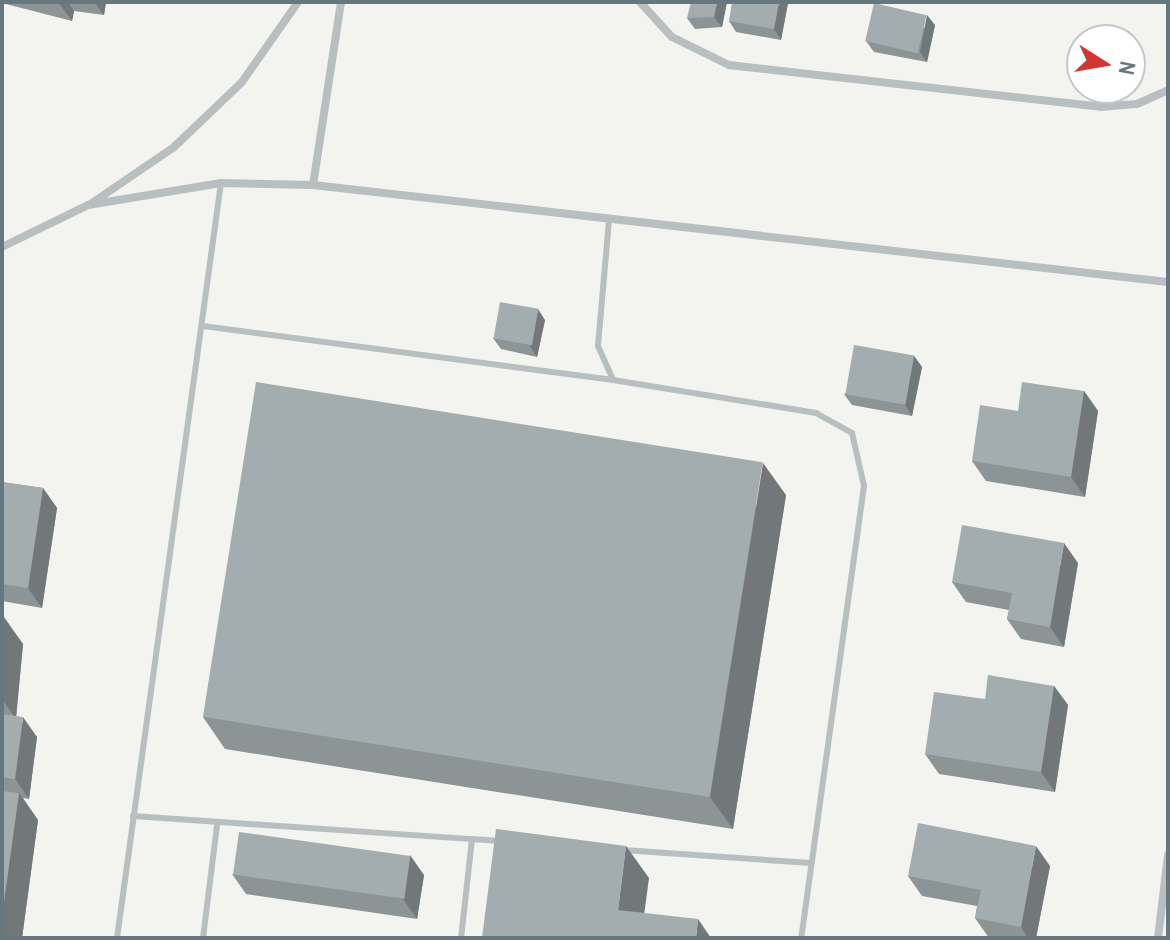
<!DOCTYPE html>
<style>
body{margin:0}
#map{position:relative;width:1170px;height:940px;overflow:hidden;background:#f3f3f0;font-family:"Archivo Narrow",sans-serif}
div>[style]{position:absolute}
.lane>*{height:6px;margin:-3px;padding:0 3px;transform-origin:3px;border-radius:3px;background:#b9bec0}
.street>*{height:8px;margin:-4px;padding:0 4px;transform-origin:4px;border-radius:4px;background:#b9bec0}
.wall>*{inset:0;background:#8c9496}
.shaded-wall>*{inset:0;background:#72787a}
.building>*{inset:0;background:#a3acaf;transform-origin:0 0}
span{translate:-50% -50%;white-space:nowrap;text-align:center;line-height:1.15;-webkit-text-stroke:8px #fff;paint-order:stroke}
.frame{position:absolute;inset:0;border:4px solid #66787e;pointer-events:none}
.north{position:absolute;left:1066px;top:24px;width:80px;height:80px;box-sizing:border-box;background:#fff;border:2px solid #c2c9cb;border-radius:50%;rotate:101deg;font-size:22px;font-weight:700;line-height:32px;text-align:center;color:#66787e}
.north::after{content:'';display:block;margin:auto;width:28px;height:36px;background:#d03633;clip-path:polygon(50% 0,100% 100%,50% 72%,0 100%)}
</style>
<div id="map">
<div class="lane">
<div style="left:609px;top:220px;width:126px;rotate:95deg"></div>
<div style="left:598px;top:346px;width:37px;rotate:66deg"></div>
<div style="left:613px;top:380px;width:206px;rotate:9.2deg"></div>
<div style="left:816px;top:413px;width:41px;rotate:29.1deg"></div>
<div style="left:852px;top:433px;width:54px;rotate:77.2deg"></div>
<div style="left:864px;top:486px;width:456px;rotate:97.9deg"></div>
<div style="left:203px;top:326px;width:414px;rotate:7.5deg"></div>
<div style="left:133px;top:816px;width:340px;rotate:3.9deg"></div>
<div style="left:472px;top:839px;width:100px;rotate:96.3deg"></div>
<div style="left:472px;top:839px;width:28px;rotate:4deg"></div>
<div style="left:623px;top:850px;width:188px;rotate:4deg"></div>
<div style="left:117px;top:938px;width:762px;rotate:-82.16deg"></div>
<div style="left:203px;top:938px;width:113px;rotate:-82.9deg"></div>
</div>
<div class="street">
<div style="left:640px;top:2px;width:47px;rotate:47.6deg"></div>
<div style="left:672px;top:37px;width:64px;rotate:26.2deg"></div>
<div style="left:729px;top:65px;width:374px;rotate:6.4deg"></div>
<div style="left:1101px;top:107px;width:36px;rotate:-5deg"></div>
<div style="left:1137px;top:104px;width:34px;rotate:-24deg"></div>
<div style="left:313px;top:185px;width:185px;rotate:-81.3deg"></div>
<div style="left:92px;top:203px;width:99px;rotate:-34.3deg"></div>
<div style="left:174px;top:147px;width:94px;rotate:-43.7deg"></div>
<div style="left:242px;top:82px;width:98px;rotate:-55deg"></div>
<div style="left:2px;top:247px;width:96px;rotate:-26deg"></div>
<div style="left:88px;top:205px;width:135px;rotate:-9.4deg"></div>
<div style="left:221px;top:183px;width:92px;rotate:1.2deg"></div>
<div style="left:313px;top:185px;width:860px;rotate:6.47deg"></div>
<div style="left:1158px;top:938px;width:84px;rotate:-83.1deg"></div>
</div>
<div class="wall">
<div style="clip-path:polygon(2px 2px,106px 2px,104px 15px,74px 11px,72px 21px,2px 3px)"></div>
<div style="clip-path:polygon(727px 2px,722px 27px,695px 29px,687px 18px)"></div>
<div style="clip-path:polygon(788px 3px,781px 40px,736px 32px,729px 21px)"></div>
<div style="clip-path:polygon(935px 25px,927px 62px,874px 52px,866px 41px)"></div>
<div style="clip-path:polygon(545px 320px,537px 357px,501px 349px,493px 338px)"></div>
<div style="clip-path:polygon(914px 356px,922px 367px,912px 416px,852px 405px,844px 394px)"></div>
<div style="clip-path:polygon(1084px 391px,1098px 411px,1085px 497px,986px 481px,972px 461px,1018px 411px)"></div>
<div style="clip-path:polygon(2px 482px,43px 488px,57px 508px,42px 608px,2px 601px)"></div>
<div style="clip-path:polygon(786px 495px,733px 829px,225px 749px,203px 717px)"></div>
<div style="clip-path:polygon(1078px 563px,1064px 647px,1021px 639px,1007px 619px,1009px 610px,966px 602px,952px 582px)"></div>
<div style="clip-path:polygon(2px 617px,23px 644px,16px 716px,37px 737px,29px 799px,23px 798px,38px 820px,22px 938px,2px 938px)"></div>
<div style="clip-path:polygon(1054px 686px,1068px 705px,1055px 792px,939px 774px,925px 754px,985px 699px)"></div>
<div style="clip-path:polygon(1050px 866px,1036px 938px,989px 938px,975px 918px,977px 906px,922px 896px,908px 876px)"></div>
<div style="clip-path:polygon(232px 874px,424px 875px,417px 919px,246px 894px)"></div>
</div>
<div class="shaded-wall">
<div style="clip-path:polygon(58px 2px,68px 2px,74px 11px,72px 21px)"></div>
<div style="clip-path:polygon(94px 2px,106px 2px,104px 15px)"></div>
<div style="clip-path:polygon(717px 2px,727px 2px,722px 27px,714px 17px)"></div>
<div style="clip-path:polygon(779px 2px,787px 2px,788px 3px,781px 40px,774px 29px)"></div>
<div style="clip-path:polygon(927px 15px,935px 25px,927px 62px,920px 52px)"></div>
<div style="clip-path:polygon(1125px 32px,1133px 43px,1130px 57px,1130px 40px,1124px 40px)"></div>
<div style="clip-path:polygon(538px 309px,545px 320px,537px 357px,530px 346px)"></div>
<div style="clip-path:polygon(914px 356px,922px 367px,912px 416px,905px 405px)"></div>
<div style="clip-path:polygon(1084px 391px,1098px 411px,1085px 497px,1071px 477px)"></div>
<div style="clip-path:polygon(763px 463px,786px 495px,733px 829px,710px 797px)"></div>
<div style="clip-path:polygon(43px 488px,57px 508px,42px 608px,28px 588px)"></div>
<div style="clip-path:polygon(1064px 543px,1078px 563px,1064px 647px,1050px 627px)"></div>
<div style="clip-path:polygon(4px 617px,23px 644px,16px 719px,2px 699px,2px 642px)"></div>
<div style="clip-path:polygon(1054px 686px,1068px 705px,1055px 792px,1041px 772px)"></div>
<div style="clip-path:polygon(23px 717px,37px 737px,29px 799px,15px 779px)"></div>
<div style="clip-path:polygon(19px 793px,38px 820px,22px 938px,2px 938px,2px 916px)"></div>
<div style="clip-path:polygon(626px 846px,649px 878px,641px 938px,618px 910px)"></div>
<div style="clip-path:polygon(1036px 846px,1050px 866px,1036px 938px,1028px 938px,1021px 927px)"></div>
<div style="clip-path:polygon(410px 855px,424px 875px,417px 919px,403px 899px)"></div>
<div style="clip-path:polygon(698px 919px,711px 938px,696px 938px)"></div>
</div>
<div class="building">
<div style="clip-path:polygon(691px 2px,717px 2px,714px 17px,687px 18px)"></div>
<div style="clip-path:polygon(732px 2px,779px 2px,774px 29px,729px 21px)"></div>
<div style="left:874px;top:3px;width:54px;height:39px;rotate:13deg"></div>
<div style="clip-path:polygon(1098px 26px,1125px 32px,1124px 40px,1095px 40px)"></div>
<div style="left:500px;top:302px;width:39px;height:37px;rotate:10deg"></div>
<div style="left:854px;top:345px;width:61px;height:50px;rotate:10deg"></div>
<div style="left:256px;top:382px;width:513px;height:339px;rotate:9deg"></div>
<div style="clip-path:polygon(1022px 382px,1084px 391px,1071px 477px,972px 461px,980px 405px,1018px 411px)"></div>
<div style="clip-path:polygon(2px 482px,43px 488px,28px 588px,2px 584px)"></div>
<div style="clip-path:polygon(962px 525px,1064px 543px,1050px 627px,1007px 619px,1012px 593px,952px 582px)"></div>
<div style="clip-path:polygon(2px 617px,4px 617px,2px 642px)"></div>
<div style="clip-path:polygon(988px 675px,1054px 686px,1041px 772px,925px 754px,934px 692px,985px 699px)"></div>
<div style="clip-path:polygon(2px 714px,23px 717px,15px 779px,2px 777px)"></div>
<div style="clip-path:polygon(2px 791px,19px 793px,2px 916px)"></div>
<div style="clip-path:polygon(918px 823px,1036px 846px,1021px 927px,975px 918px,981px 890px,908px 876px)"></div>
<div style="clip-path:polygon(496px 829px,626px 846px,618px 910px,698px 919px,696px 938px,482px 938px)"></div>
<div style="left:239px;top:832px;width:173px;height:43px;rotate:8deg"></div>
</div>
<div class="frame"></div>
<div class="north">N</div>
</div>
